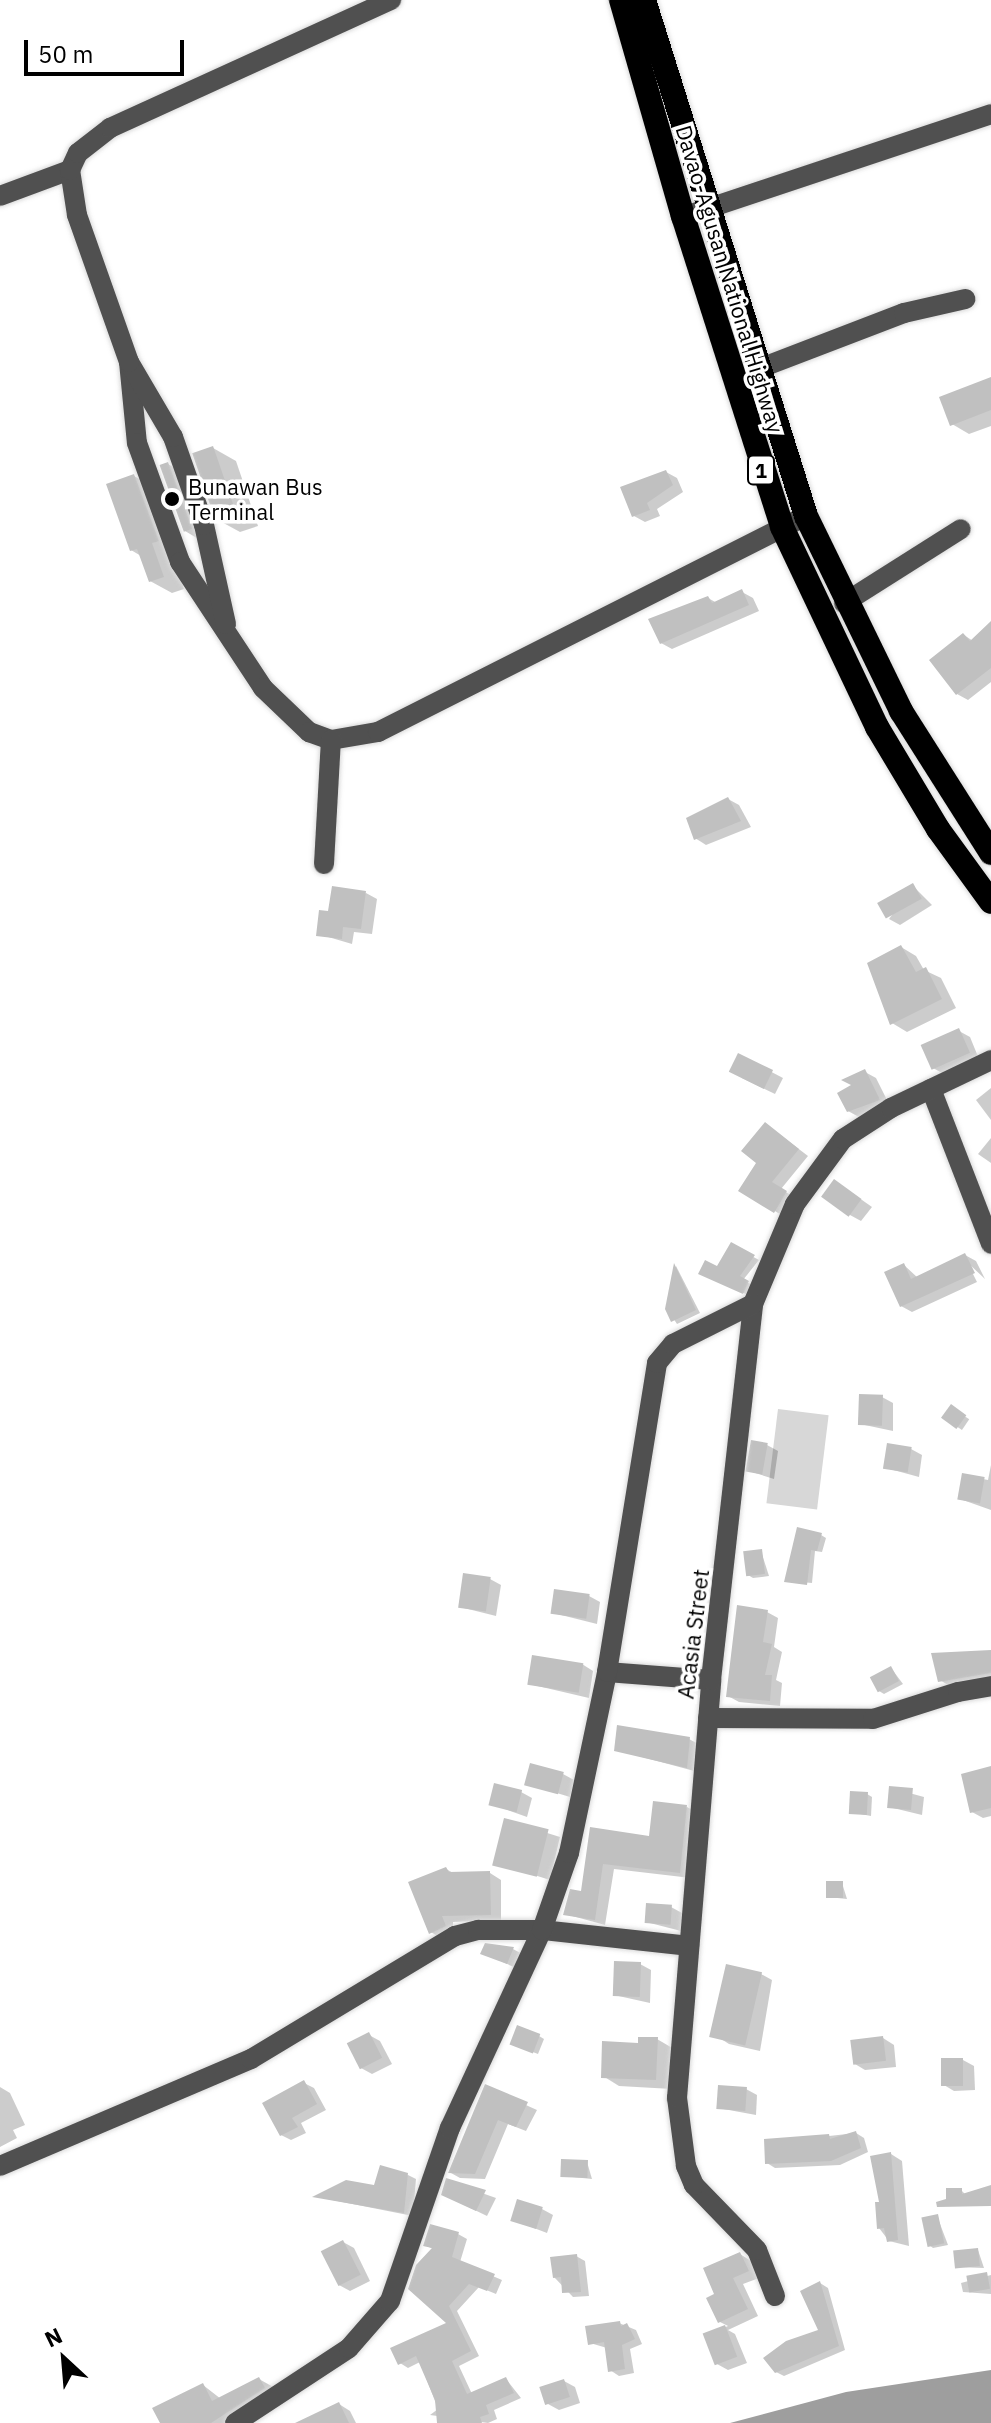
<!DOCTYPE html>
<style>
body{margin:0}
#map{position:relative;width:991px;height:2423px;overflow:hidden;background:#fff;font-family:"IBM Plex Sans",sans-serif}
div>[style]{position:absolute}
.green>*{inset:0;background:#d7d7d7;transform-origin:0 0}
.water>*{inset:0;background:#9e9e9e}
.shadow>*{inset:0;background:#0003;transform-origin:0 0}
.building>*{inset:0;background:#c0c0c0;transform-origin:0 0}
.roads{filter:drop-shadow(0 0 2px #dbdbdb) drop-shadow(0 0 2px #dbdbdb)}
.minor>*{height:20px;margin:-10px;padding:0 10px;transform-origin:10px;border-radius:10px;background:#505050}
.highway>*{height:24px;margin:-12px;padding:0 12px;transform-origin:12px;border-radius:12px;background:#000}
.dots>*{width:22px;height:22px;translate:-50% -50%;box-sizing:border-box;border:4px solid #fff;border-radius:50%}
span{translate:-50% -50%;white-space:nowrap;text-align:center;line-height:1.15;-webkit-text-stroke:7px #fff;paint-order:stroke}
.shield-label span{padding:2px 6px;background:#fff;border:2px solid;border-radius:6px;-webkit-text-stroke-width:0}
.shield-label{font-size:20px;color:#000;font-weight:700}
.street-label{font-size:22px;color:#000}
.poi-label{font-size:22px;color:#000}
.left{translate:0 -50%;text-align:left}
.north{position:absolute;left:24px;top:2319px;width:80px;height:80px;-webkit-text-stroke:6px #fff;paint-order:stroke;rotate:334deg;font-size:22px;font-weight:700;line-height:32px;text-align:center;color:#000}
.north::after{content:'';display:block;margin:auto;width:28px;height:36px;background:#000;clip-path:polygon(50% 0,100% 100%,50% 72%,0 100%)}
.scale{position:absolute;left:24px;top:40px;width:160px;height:36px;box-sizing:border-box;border:4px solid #000;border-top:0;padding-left:10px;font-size:24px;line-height:28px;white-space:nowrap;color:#000;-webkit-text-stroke:6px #fff;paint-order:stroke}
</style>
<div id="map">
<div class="green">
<div style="left:778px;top:1409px;width:51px;height:95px;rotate:7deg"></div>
</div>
<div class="water">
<div style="clip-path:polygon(991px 2370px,991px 2423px,730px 2423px,846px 2392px)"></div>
</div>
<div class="shadow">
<div style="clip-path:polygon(991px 379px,991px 426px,969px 434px,952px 424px)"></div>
<div style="clip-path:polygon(213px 448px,236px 461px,258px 526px,240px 532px,218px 520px)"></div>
<div style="clip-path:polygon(168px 464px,190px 477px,207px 544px,185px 531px)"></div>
<div style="clip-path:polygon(666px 472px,677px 478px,683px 492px,657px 509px,660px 516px,645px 522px,634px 516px)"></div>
<div style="clip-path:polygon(134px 476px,156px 488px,184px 589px,172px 593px,150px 581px,141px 556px,131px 550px)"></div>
<div style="clip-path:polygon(742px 592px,753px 598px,759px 611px,672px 649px,661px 643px,708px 598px,717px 603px)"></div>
<div style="clip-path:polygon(991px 624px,991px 682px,968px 700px,957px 694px,964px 635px,973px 641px)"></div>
<div style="clip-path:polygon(728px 799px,739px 805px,751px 827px,706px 845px,695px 838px)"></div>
<div style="clip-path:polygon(913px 886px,932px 905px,900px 925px,889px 919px)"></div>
<div style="clip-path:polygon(366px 893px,377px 899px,372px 934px,354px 932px,352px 944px,318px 934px,330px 913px)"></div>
<div style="clip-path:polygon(901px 947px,916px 956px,924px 970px,941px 978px,956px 1008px,907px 1032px,892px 1023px)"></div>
<div style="clip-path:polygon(959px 1031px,970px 1037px,979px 1059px,944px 1074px,933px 1068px)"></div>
<div style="clip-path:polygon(739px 1055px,783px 1078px,775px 1094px,742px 1078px)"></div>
<div style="clip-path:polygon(865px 1072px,876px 1078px,890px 1106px,859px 1117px,848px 1111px)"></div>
<div style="clip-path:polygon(991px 1088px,991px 1120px,976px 1100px)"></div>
<div style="clip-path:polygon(766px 1124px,808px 1156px,781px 1189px,797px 1199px,785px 1217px,741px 1191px,759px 1162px)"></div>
<div style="clip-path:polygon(991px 1138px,991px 1163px,978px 1154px)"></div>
<div style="clip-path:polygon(845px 1188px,872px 1207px,861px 1221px,850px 1215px)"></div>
<div style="clip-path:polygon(731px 1245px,759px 1260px,743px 1280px,752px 1285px,748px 1295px,705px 1276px,718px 1268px)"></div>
<div style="clip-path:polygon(965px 1255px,976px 1261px,985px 1279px,967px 1262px,977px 1282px,912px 1312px,901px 1306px,904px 1265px,918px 1278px)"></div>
<div style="clip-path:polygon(676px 1266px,700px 1313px,677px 1324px,667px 1309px)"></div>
<div style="clip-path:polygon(882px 1397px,893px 1403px,893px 1431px,860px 1424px)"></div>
<div style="left:951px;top:1407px;width:22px;height:13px;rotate:34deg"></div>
<div style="clip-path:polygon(767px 1445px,778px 1451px,774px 1479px,749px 1471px)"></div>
<div style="clip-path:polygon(911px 1449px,922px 1455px,919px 1477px,886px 1468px)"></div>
<div style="clip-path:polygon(991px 1465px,991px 1510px,960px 1499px,963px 1475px,988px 1480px)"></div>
<div style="clip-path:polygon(821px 1535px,826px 1538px,822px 1552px,815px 1551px,812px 1583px,789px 1581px)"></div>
<div style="clip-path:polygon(761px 1551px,769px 1576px,753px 1578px,748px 1575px)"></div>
<div style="clip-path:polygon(490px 1579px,501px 1585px,496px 1616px,460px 1607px)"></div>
<div style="clip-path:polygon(589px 1596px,600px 1602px,597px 1624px,553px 1613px)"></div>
<div style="clip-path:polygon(767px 1612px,778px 1618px,774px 1647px,782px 1652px,776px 1680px,782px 1683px,780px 1706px,739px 1702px,728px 1696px)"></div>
<div style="clip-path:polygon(991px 1652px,991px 1683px,951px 1687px,940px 1680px)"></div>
<div style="clip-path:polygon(582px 1664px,593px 1671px,589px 1698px,529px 1684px)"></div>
<div style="clip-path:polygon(891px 1668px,903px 1684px,884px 1694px,879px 1691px)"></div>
<div style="clip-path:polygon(689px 1739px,700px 1745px,698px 1772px,616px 1750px)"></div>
<div style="clip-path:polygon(991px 1768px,991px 1816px,983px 1818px,972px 1812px)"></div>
<div style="clip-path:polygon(563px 1774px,574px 1780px,570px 1797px,527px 1784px)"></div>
<div style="clip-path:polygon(891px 1788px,924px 1797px,922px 1815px,889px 1807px)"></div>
<div style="clip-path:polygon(521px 1792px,532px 1798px,527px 1817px,491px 1804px)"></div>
<div style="clip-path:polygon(867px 1794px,872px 1797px,871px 1816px,850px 1812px)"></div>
<div style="clip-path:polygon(687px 1807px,698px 1813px,691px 1878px,614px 1869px,605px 1925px,565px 1914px,583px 1893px,592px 1829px,650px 1838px)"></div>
<div style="clip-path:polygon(506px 1820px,560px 1837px,550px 1880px,499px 1864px)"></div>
<div style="clip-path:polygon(446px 1869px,455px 1874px,490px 1873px,501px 1880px,501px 1920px,453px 1922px,453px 1934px,442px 1939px,431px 1932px)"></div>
<div style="clip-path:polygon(842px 1883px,847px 1899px,828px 1897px)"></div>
<div style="clip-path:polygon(671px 1907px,682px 1913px,681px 1931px,646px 1922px)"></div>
<div style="clip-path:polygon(513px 1949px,524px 1955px,518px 1969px,483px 1953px)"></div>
<div style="clip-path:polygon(640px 1964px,651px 1970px,650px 2003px,614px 1995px)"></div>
<div style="clip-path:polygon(761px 1974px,772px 1980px,760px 2051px,729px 2044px,718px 2037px)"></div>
<div style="clip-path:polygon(369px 2035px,380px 2041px,392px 2064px,372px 2074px,361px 2068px)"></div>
<div style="clip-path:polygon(539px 2036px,544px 2039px,538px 2054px,517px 2046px)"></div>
<div style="clip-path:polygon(883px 2038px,894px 2045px,896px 2067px,865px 2070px,855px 2064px)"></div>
<div style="clip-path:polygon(657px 2039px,674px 2049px,672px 2089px,619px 2086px,603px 2076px,640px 2045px)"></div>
<div style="clip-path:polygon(963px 2060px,974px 2066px,975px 2090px,954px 2091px,944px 2085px)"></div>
<div style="clip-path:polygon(304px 2083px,314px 2088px,326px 2110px,301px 2123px,306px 2133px,291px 2140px,281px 2135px)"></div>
<div style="clip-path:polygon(0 2087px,10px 2093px,25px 2125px,13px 2130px,17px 2138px,0 2147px)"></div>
<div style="clip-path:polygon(486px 2087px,537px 2110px,526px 2131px,508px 2124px,485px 2179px,460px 2178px,451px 2173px)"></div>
<div style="clip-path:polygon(746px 2089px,757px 2095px,756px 2115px,718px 2108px)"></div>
<div style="clip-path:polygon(856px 2133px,864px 2138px,868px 2152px,840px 2165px,775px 2168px,767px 2163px,829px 2136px)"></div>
<div style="clip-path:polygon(891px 2154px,902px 2161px,909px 2246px,889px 2241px,879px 2228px)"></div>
<div style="clip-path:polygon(587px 2162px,592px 2179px,563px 2176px)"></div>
<div style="clip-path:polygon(408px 2175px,416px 2179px,413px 2216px,317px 2197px,376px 2188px)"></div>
<div style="clip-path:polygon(448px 2181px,496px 2198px,487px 2216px,454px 2200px)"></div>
<div style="clip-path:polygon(991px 2187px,991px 2205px,939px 2206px,961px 2190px,966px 2195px)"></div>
<div style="clip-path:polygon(542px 2209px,553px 2215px,547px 2233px,513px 2220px)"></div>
<div style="clip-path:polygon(937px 2216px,948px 2245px,933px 2248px,929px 2245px)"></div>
<div style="clip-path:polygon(458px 2234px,467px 2239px,460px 2262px,502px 2280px,496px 2294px,479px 2287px,457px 2311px,479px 2356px,459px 2366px,472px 2394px,506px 2379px,521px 2398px,494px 2410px,497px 2419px,488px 2423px,430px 2415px,438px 2409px,420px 2362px,408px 2368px,400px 2363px,449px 2324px,433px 2249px,425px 2245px)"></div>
<div style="clip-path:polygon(343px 2242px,354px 2248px,370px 2281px,350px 2291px,339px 2285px)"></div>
<div style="clip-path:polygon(978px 2250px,984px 2268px,956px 2267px)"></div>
<div style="clip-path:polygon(740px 2254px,751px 2261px,759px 2278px,743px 2284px,758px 2316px,728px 2330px,735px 2334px,747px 2363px,728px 2370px,717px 2364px,706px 2335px,728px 2326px,720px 2322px,717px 2295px)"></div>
<div style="clip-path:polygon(576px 2256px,585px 2261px,589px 2296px,573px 2297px,554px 2277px)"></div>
<div style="clip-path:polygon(991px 2275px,991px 2294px,963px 2292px,961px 2283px)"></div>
<div style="clip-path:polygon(820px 2283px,828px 2288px,845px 2350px,784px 2376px,776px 2372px,821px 2331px)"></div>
<div style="clip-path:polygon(619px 2323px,636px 2330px,642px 2344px,630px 2349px,634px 2373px,619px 2376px,610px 2370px,607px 2348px,590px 2343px)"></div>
<div style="clip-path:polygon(259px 2379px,275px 2388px,242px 2423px,162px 2423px,203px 2385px,221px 2399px)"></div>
<div style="clip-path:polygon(564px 2381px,575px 2387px,580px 2403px,559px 2410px,548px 2404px)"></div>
<div style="clip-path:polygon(339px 2404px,350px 2411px,356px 2423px,323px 2423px)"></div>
</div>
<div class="building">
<div style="clip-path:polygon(991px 377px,991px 410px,950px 426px,939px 397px)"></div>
<div style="left:213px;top:446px;width:72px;height:22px;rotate:71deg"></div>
<div style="left:168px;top:462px;width:71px;height:9px;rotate:70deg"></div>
<div style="clip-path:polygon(666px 470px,673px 485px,647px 503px,650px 510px,632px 517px,620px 487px)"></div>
<div style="clip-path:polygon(134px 474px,159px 541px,152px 543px,164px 577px,149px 582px,137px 549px,130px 551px,106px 484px)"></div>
<div style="clip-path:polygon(742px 589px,749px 605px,660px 644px,648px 619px,708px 596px,712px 603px)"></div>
<div style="clip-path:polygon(991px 621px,991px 668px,956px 695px,929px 660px,963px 633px,970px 641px)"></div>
<div style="clip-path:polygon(728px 797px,741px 821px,694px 840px,686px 818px)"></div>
<div style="left:913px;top:883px;width:18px;height:41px;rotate:61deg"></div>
<div style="clip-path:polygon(332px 886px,366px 891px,361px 929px,343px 927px,342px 939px,316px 936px,319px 910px,328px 911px)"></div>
<div style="clip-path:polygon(901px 945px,916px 972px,926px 967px,942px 999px,890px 1025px,867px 963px)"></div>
<div style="left:959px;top:1028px;width:27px;height:42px;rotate:66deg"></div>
<div style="left:738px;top:1053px;width:39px;height:21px;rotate:26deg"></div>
<div style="clip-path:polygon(865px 1069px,880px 1100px,847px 1112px,837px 1093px,851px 1085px,841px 1080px)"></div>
<div style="clip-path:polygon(765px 1122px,799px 1149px,772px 1182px,787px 1191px,774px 1213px,738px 1191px,756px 1163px,741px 1151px)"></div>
<div style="left:834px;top:1179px;width:34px;height:22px;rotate:36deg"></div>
<div style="clip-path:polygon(731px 1242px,755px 1255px,740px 1276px,749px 1281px,743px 1294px,698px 1274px,705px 1260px,717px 1266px)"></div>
<div style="clip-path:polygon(965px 1253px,975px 1273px,900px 1307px,884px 1272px,904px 1263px,911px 1279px)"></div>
<div style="clip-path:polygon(674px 1263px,696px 1310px,671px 1322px,665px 1309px)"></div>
<div style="left:859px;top:1394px;width:24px;height:31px;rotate:2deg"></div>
<div style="left:951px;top:1404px;width:19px;height:17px;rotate:36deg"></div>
<div style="left:751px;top:1440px;width:17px;height:32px;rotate:10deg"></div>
<div style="left:887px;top:1443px;width:25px;height:26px;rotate:9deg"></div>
<div style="left:962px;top:1473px;width:23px;height:27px;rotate:10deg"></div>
<div style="clip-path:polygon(797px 1527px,822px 1533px,817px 1551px,811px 1550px,807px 1585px,784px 1582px)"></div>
<div style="left:762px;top:1549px;width:25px;height:19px;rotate:83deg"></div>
<div style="left:463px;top:1573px;width:28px;height:35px;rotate:8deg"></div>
<div style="left:554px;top:1589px;width:36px;height:25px;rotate:8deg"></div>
<div style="clip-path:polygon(737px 1605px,768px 1610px,763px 1642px,772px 1644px,765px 1675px,772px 1675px,770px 1701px,726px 1697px)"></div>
<div style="clip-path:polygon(991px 1650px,991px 1673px,938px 1682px,931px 1653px)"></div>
<div style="left:532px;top:1655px;width:52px;height:30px;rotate:9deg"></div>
<div style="left:891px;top:1666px;width:17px;height:24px;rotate:62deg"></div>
<div style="clip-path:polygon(617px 1725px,690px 1737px,687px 1768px,614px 1751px)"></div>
<div style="left:530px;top:1763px;width:35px;height:23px;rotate:15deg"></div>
<div style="clip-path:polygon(991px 1766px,991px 1808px,970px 1813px,961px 1774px)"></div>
<div style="left:494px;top:1783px;width:29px;height:23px;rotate:14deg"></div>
<div style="left:889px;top:1786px;width:24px;height:22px;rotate:5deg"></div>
<div style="left:850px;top:1791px;width:18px;height:23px;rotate:3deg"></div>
<div style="clip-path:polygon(653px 1801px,687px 1805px,680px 1873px,603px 1864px,595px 1920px,563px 1915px,570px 1889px,581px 1891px,590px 1827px,649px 1836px)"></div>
<div style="left:504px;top:1818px;width:46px;height:49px;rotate:14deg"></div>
<div style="clip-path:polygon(446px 1867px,449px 1872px,490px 1871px,491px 1915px,442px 1916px,446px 1926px,429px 1934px,408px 1882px)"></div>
<div style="left:843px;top:1881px;width:17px;height:17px;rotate:90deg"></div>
<div style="left:646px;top:1903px;width:26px;height:20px;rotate:4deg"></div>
<div style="clip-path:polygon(485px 1943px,514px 1947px,507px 1964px,480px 1954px)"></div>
<div style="left:614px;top:1961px;width:27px;height:35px;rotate:2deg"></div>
<div style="left:726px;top:1964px;width:37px;height:75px;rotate:13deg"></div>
<div style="left:517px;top:2025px;width:25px;height:21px;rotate:21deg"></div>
<div style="left:369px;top:2032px;width:29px;height:25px;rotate:63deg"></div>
<div style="left:883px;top:2036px;width:25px;height:33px;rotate:83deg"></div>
<div style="clip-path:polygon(638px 2037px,658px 2037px,656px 2080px,601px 2078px,602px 2041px,638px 2043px)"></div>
<div style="left:941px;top:2058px;width:22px;height:28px"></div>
<div style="clip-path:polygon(304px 2080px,317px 2104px,292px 2118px,298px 2127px,280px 2136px,262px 2103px)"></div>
<div style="clip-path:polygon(485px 2084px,528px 2102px,516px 2127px,498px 2120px,475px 2174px,448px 2173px)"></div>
<div style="left:718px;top:2085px;width:29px;height:24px;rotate:4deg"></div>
<div style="clip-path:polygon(856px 2131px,861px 2148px,831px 2161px,765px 2164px,764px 2139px,829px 2134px,830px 2139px)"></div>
<div style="clip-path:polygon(891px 2152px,898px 2240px,887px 2242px,884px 2228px,877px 2229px,875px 2202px,879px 2202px,870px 2156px)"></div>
<div style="left:561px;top:2159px;width:27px;height:18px;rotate:2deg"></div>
<div style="clip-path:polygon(380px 2165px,408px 2173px,404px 2213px,312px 2197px,346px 2180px,374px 2185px)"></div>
<div style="clip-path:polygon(446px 2178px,486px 2190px,476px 2211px,441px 2195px)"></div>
<div style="clip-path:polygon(991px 2185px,991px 2206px,937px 2207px,936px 2202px,946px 2199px,946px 2188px,962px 2188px,962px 2194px)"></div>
<div style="left:517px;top:2199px;width:27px;height:23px;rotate:17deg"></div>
<div style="left:938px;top:2214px;width:30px;height:17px;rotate:78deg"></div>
<div style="clip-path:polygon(430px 2224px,459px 2232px,452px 2257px,495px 2274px,487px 2291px,469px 2284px,449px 2306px,471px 2351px,452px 2361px,467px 2394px,506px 2377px,514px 2393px,486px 2405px,489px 2414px,480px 2417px,482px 2423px,437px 2423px,435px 2400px,416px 2356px,398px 2365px,390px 2348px,446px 2323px,408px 2289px,416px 2265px,432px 2248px,423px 2246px)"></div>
<div style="left:343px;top:2240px;width:39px;height:25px;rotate:63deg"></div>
<div style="left:978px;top:2248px;width:18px;height:25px;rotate:84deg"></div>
<div style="clip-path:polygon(740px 2252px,749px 2271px,733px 2278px,748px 2309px,718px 2323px,706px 2298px,714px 2294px,703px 2268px)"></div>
<div style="clip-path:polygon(577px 2254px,581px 2292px,562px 2293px,561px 2277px,553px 2278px,550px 2257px)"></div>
<div style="left:987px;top:2272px;width:17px;height:21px;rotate:80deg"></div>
<div style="clip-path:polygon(820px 2281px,839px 2346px,775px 2373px,763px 2358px,786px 2341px,818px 2330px,800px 2291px)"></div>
<div style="clip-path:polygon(620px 2321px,621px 2326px,627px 2323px,635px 2339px,622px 2345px,625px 2369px,608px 2372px,604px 2342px,588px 2345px,585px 2326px)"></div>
<div style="left:725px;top:2325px;width:34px;height:24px;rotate:69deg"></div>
<div style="clip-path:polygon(259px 2377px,265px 2388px,211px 2423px,160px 2423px,152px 2408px,203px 2383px,212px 2401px)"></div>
<div style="left:564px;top:2379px;width:19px;height:26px;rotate:72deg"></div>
<div style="clip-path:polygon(339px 2402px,349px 2423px,295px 2423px)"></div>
</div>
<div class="roads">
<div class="minor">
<div style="left:0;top:196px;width:75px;rotate:-20.4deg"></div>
<div style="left:694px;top:213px;width:313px;rotate:-18.4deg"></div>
<div style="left:129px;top:362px;width:81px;rotate:84.4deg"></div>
<div style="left:137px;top:443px;width:127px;rotate:70.1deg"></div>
<div style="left:180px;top:562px;width:151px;rotate:56.6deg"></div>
<div style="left:263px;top:688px;width:64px;rotate:43.7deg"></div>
<div style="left:309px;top:732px;width:23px;rotate:20deg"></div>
<div style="left:331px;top:740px;width:48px;rotate:-9.7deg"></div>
<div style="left:378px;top:732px;width:479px;rotate:-26.8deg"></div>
<div style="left:758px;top:369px;width:156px;rotate:-21deg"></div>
<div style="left:904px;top:313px;width:63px;rotate:-12.9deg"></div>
<div style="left:844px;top:603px;width:138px;rotate:-32.3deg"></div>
<div style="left:226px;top:624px;width:101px;rotate:-102.5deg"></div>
<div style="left:204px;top:525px;width:93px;rotate:-109.4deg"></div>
<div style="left:173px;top:437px;width:87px;rotate:-120.4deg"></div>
<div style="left:129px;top:362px;width:156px;rotate:-109.5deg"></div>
<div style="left:77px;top:215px;width:46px;rotate:-98.8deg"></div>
<div style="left:70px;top:170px;width:19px;rotate:-65deg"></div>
<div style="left:78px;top:153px;width:41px;rotate:-38deg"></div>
<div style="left:110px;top:128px;width:309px;rotate:-24.5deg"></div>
<div style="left:324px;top:864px;width:124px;rotate:-86.8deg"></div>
<div style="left:931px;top:1089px;width:166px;rotate:68.8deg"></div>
<div style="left:607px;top:1672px;width:104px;rotate:4.4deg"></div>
<div style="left:708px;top:1718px;width:165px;rotate:0.3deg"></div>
<div style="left:873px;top:1719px;width:89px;rotate:-17.6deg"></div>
<div style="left:958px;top:1692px;width:34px;rotate:-10deg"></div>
<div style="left:0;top:2166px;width:273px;rotate:-23.1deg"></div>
<div style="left:251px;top:2059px;width:238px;rotate:-31.1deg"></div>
<div style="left:455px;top:1936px;width:24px;rotate:-15deg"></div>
<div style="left:478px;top:1930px;width:64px"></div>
<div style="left:542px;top:1930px;width:148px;rotate:6.2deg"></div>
<div style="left:775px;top:2296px;width:49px;rotate:-111.4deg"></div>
<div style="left:757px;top:2250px;width:91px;rotate:-134.1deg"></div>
<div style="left:694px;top:2185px;width:21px;rotate:-113deg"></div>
<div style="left:686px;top:2166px;width:69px;rotate:-97.5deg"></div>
<div style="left:677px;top:2098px;width:419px;rotate:-85.3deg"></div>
<div style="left:711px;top:1680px;width:378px;rotate:-83.6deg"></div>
<div style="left:753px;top:1304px;width:108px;rotate:-67.2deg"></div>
<div style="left:795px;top:1204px;width:81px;rotate:-53.6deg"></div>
<div style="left:843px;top:1139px;width:57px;rotate:-32.9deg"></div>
<div style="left:891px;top:1108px;width:111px;rotate:-25.6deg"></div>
<div style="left:235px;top:2423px;width:136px;rotate:-33.3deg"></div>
<div style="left:349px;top:2348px;width:62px;rotate:-48.9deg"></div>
<div style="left:390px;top:2301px;width:183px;rotate:-70.9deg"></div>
<div style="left:450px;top:2128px;width:218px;rotate:-65.1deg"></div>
<div style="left:542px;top:1930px;width:82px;rotate:-70.7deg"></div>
<div style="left:569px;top:1853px;width:185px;rotate:-78.1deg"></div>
<div style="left:607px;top:1672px;width:313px;rotate:-80.8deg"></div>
<div style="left:657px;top:1363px;width:25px;rotate:-50deg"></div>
<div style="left:673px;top:1344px;width:89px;rotate:-26.6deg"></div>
</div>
<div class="highway">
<div style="left:621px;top:0;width:225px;rotate:74deg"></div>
<div style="left:683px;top:216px;width:326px;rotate:72.3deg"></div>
<div style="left:782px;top:527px;width:221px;rotate:64.6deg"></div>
<div style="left:877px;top:727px;width:119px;rotate:59.1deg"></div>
<div style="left:938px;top:829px;width:90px;rotate:54deg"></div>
<div style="left:644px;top:0;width:541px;rotate:72.57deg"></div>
<div style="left:806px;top:516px;width:217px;rotate:64deg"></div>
<div style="left:901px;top:711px;width:168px;rotate:57.6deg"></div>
</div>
</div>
<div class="dots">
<div style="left:172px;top:499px;background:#000"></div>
</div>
<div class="shield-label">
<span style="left:761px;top:470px">1</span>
</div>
<div class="street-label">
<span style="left:730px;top:279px;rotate:73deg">Davao-Agusan National Highway</span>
<span style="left:693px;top:1634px;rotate:-83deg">Acasia Street</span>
</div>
<div class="poi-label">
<span class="left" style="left:188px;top:499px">Bunawan Bus<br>Terminal</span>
</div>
<div class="north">N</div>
<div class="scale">50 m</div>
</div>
